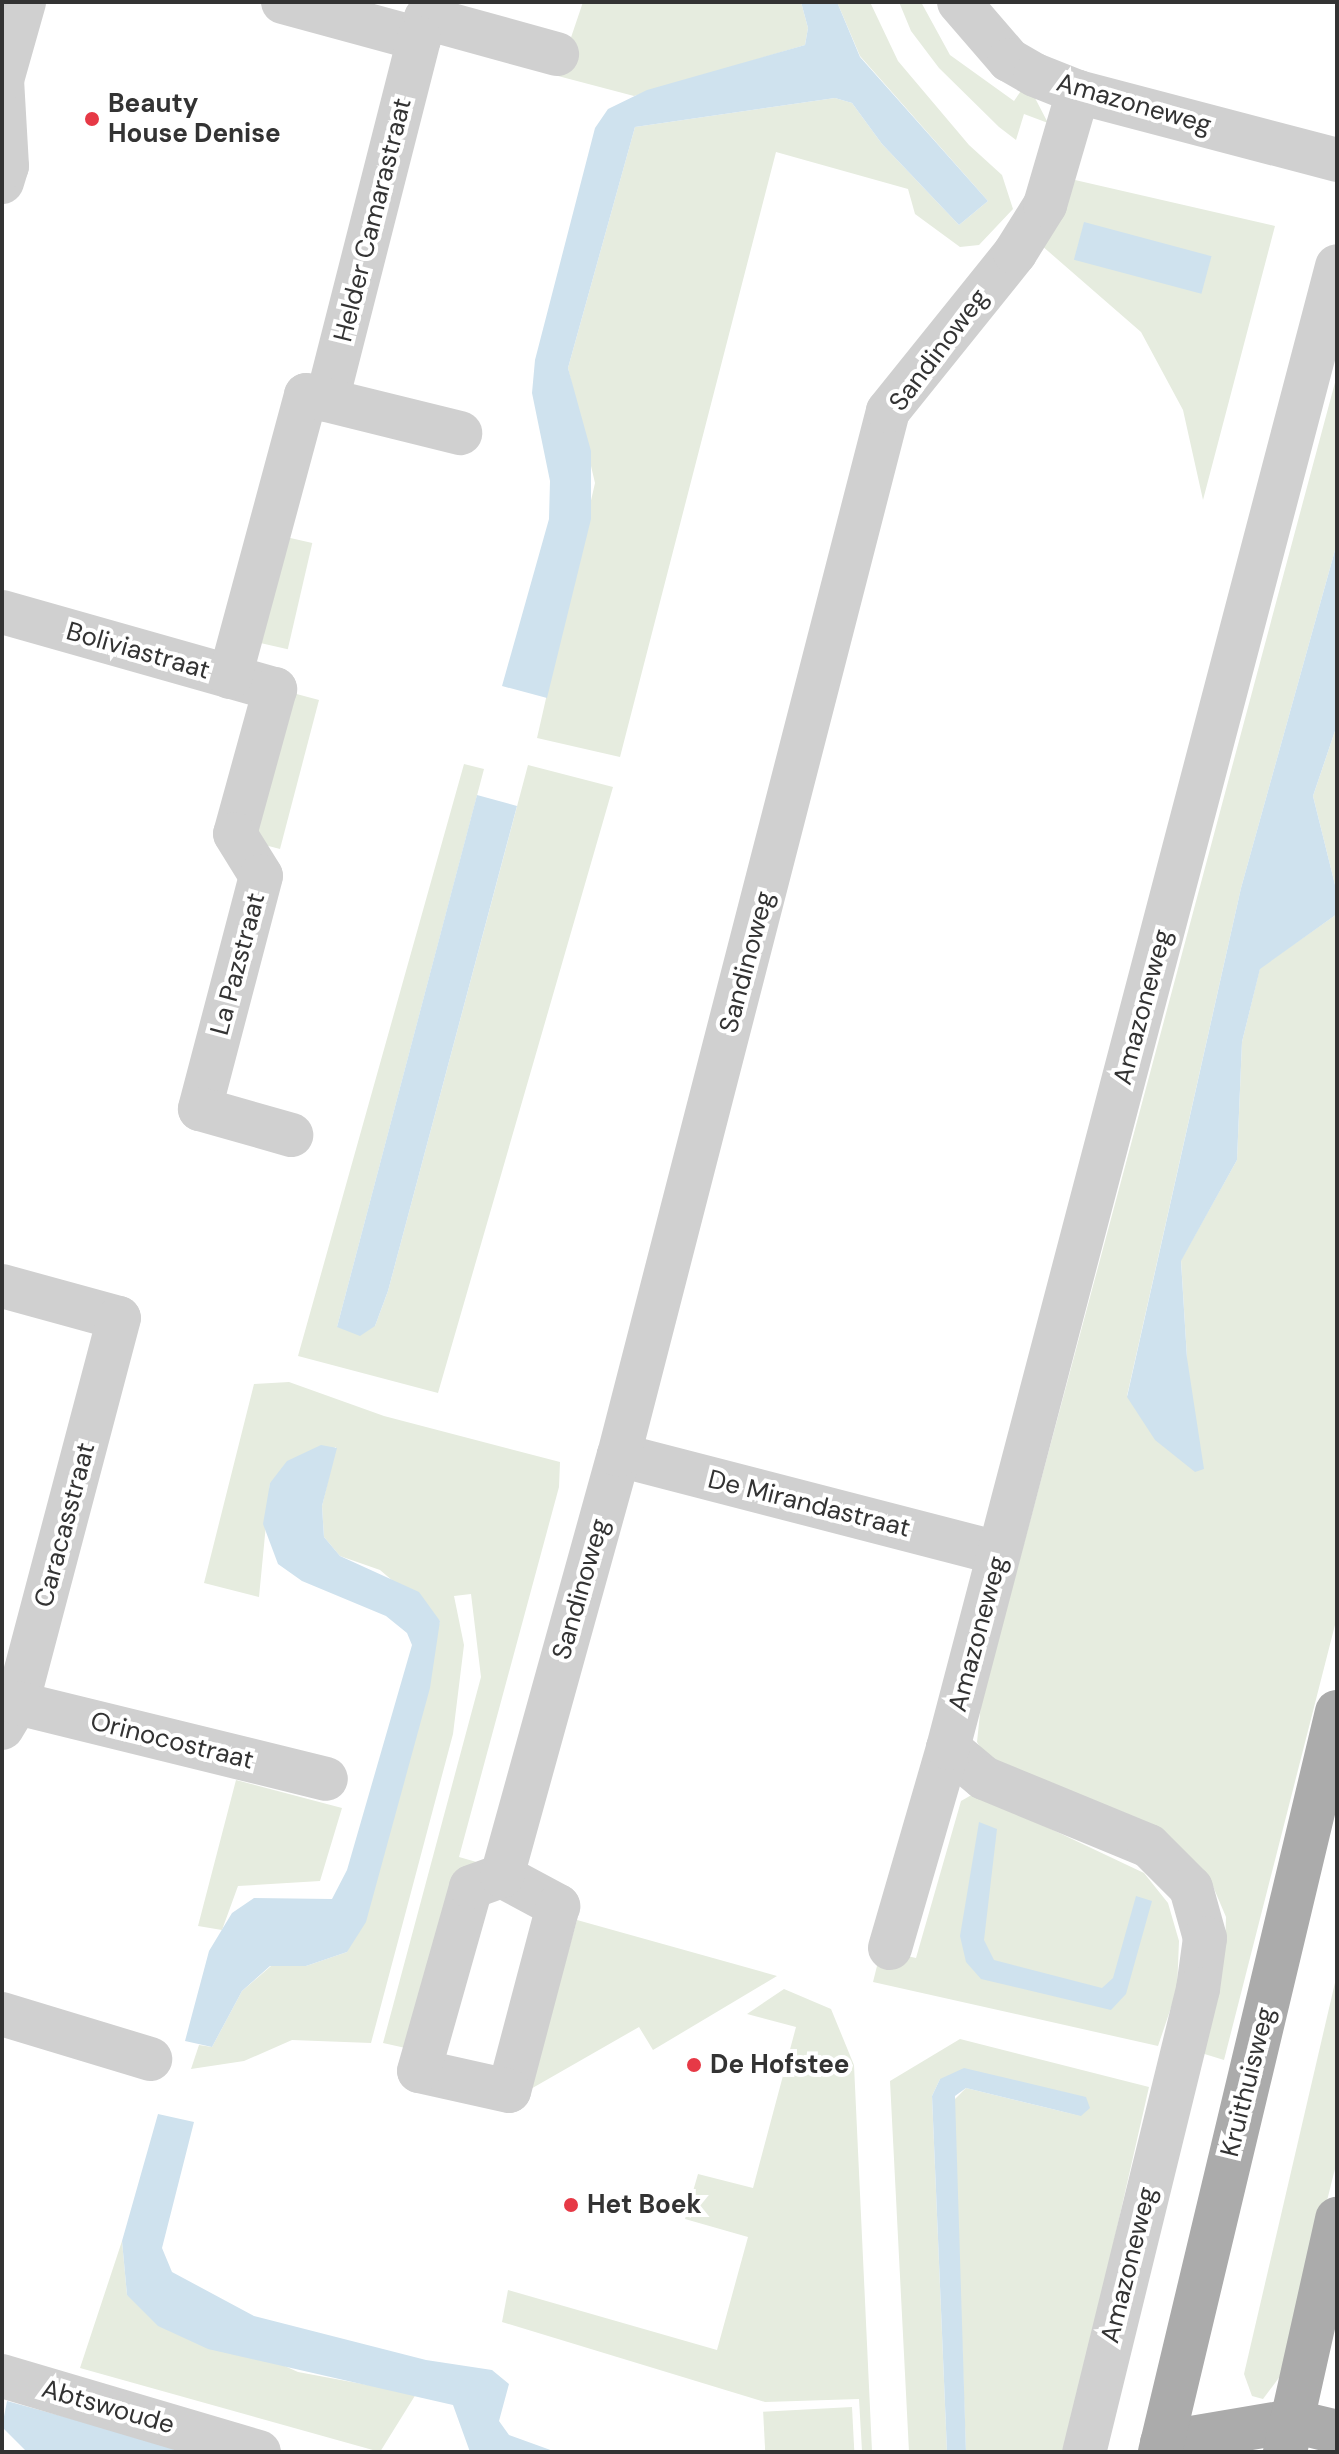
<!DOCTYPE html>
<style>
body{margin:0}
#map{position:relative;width:1339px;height:2454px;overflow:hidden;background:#fff;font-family:"DM Sans",sans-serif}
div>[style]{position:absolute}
.green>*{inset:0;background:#e6ecdf;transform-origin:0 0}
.water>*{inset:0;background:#cfe2ee;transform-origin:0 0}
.street>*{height:44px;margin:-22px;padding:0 22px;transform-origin:22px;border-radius:22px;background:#d0d0d0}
.primary>*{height:44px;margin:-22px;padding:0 22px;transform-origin:22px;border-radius:22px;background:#ababab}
.dots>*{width:22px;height:22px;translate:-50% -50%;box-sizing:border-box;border:4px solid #fff;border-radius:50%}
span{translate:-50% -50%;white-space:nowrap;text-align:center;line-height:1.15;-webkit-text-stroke:8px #fff;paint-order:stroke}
.poi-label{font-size:26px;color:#333;font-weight:700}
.left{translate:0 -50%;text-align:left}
.street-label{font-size:26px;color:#333}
.frame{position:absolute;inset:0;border:4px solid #333;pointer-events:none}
</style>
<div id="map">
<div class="green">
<div style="clip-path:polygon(583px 2px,801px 2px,808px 28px,805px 45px,634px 96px,558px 76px)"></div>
<div style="clip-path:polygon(837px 2px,870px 2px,898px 61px,969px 145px,1002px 175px,1013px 209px,979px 245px,960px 247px,915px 214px,908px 189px,776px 152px,620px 757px,537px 738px,595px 483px,568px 368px,635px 127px,835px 98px,852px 103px,882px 144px,959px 225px,988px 201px,860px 56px)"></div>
<div style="clip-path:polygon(899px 2px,921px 2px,950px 55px,1014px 101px,1023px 88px,1035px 98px,1048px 123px,1024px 114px,1016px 140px,999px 127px,939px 68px,911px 31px)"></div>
<div style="clip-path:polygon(1075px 180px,1275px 226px,1203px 500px,1183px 410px,1141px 332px,1041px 245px)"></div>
<div style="clip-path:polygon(1337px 375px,1337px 543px,1241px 888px,1127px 1396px,1187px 1358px,1181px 1260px,1237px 1160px,1242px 1042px,1260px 968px,1337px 914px,1337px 1617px,1224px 2060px,1198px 2052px,1225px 1949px,1226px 1917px,1212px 1884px,988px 1760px,977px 1742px,981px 1704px)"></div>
<div style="left:286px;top:537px;width:27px;height:109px;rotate:13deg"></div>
<div style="clip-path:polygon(289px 692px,319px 700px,280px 849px,261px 844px,251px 830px)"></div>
<div style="clip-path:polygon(1337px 725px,1337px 893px,1313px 796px)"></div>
<div style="clip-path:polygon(464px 764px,484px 769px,337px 1327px,375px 1326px,388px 1291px,528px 765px,613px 787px,438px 1393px,298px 1356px)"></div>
<div style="clip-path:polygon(289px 1382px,384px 1416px,560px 1462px,559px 1487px,459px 1857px,487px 1865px,410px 2049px,383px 2043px,481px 1677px,471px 1594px,454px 1596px,464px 1645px,453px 1734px,371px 2043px,292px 2040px,244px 2061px,191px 2069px,199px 2045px,212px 2047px,242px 1991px,271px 1966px,306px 1966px,347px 1952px,440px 1621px,380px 1570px,340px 1556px,324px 1537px,322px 1506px,336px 1447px,270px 1483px,259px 1597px,204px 1583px,254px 1384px)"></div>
<div style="clip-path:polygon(236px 1780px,342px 1808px,320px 1881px,238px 1886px,222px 1930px,198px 1926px)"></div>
<div style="clip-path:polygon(975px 1793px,1144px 1873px,1168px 1903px,1179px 1941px,1177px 1990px,1158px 2046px,873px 1982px,881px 1950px,916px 1958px,961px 1801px)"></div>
<div style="clip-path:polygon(577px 1920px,777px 1976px,653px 2050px,639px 2027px,529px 2090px)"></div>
<div style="clip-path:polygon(1337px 1974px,1337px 2161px,1284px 2371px,1263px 2399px,1252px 2396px,1244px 2374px)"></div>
<div style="clip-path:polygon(784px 1989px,831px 2009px,854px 2065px,872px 2451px,862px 2451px,859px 2399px,765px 2402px,502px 2322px,508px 2290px,717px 2350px,748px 2237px,685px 2219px,698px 2174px,753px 2188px,796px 2027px,747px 2014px)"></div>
<div style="clip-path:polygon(960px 2039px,1149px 2087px,1066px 2452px,966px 2452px,953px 2101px,966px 2088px,1081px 2116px,940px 2079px,932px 2096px,947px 2452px,909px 2452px,890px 2081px)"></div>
<div style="clip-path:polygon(122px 2241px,127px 2295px,298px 2372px,416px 2394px,380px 2452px,80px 2368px)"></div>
<div style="left:852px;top:2407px;width:45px;height:89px;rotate:87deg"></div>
</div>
<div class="water">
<div style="clip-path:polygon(801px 2px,837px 2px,860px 57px,988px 201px,959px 225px,882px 144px,852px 103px,835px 98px,635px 127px,568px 368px,591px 451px,591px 519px,547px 698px,502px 686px,549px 519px,550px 481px,532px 393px,535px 360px,595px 128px,608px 109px,647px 90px,805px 45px,808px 28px)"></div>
<div style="left:1084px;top:222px;width:132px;height:39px;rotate:15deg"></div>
<div style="clip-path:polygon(1337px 543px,1337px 725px,1313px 796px,1337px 893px,1337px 914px,1260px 969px,1242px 1042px,1237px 1160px,1181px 1261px,1187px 1358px,1204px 1469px,1195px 1472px,1155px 1440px,1127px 1397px,1241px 888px)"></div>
<div style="clip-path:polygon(477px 795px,517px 806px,388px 1291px,375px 1326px,360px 1336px,337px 1327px)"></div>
<div style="clip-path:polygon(321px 1445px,337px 1448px,322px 1506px,324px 1537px,340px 1556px,419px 1592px,440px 1621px,430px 1688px,366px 1922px,347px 1952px,306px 1966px,270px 1966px,242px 1991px,212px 2047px,185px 2041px,209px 1951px,232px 1913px,254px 1898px,332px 1899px,347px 1870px,412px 1645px,407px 1633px,386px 1616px,302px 1581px,278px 1564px,263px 1524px,270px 1483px,287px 1461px)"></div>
<div style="clip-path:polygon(979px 1822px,997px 1829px,984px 1940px,994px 1960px,1102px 1988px,1113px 1978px,1136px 1896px,1152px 1901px,1126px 1994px,1111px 2010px,981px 1979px,966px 1962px,960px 1936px)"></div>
<div style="clip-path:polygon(964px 2068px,1086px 2097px,1090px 2108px,1081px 2116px,966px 2088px,955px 2096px,966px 2452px,947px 2452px,932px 2096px,940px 2079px)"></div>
<div style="clip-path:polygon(158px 2114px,194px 2122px,162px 2248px,172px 2272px,254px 2316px,426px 2360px,492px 2370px,509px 2384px,499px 2421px,509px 2435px,556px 2452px,470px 2452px,453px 2405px,208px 2349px,158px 2326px,127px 2295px,122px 2241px)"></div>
<div style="clip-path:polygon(7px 2401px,192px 2452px,27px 2452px,2px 2427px)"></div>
</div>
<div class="street">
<div style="left:283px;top:2px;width:141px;rotate:15.2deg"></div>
<div style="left:419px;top:39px;width:22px;rotate:-72deg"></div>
<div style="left:426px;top:18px;width:136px;rotate:15.4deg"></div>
<div style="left:959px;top:2px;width:77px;rotate:49.2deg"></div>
<div style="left:1009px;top:60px;width:30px;rotate:30deg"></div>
<div style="left:1035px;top:75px;width:46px;rotate:21.6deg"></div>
<div style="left:1078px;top:92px;width:268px;rotate:14.7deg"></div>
<div style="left:2px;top:182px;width:17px;rotate:-73deg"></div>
<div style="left:7px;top:166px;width:86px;rotate:-93.3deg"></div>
<div style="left:2px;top:80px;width:81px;rotate:-74.2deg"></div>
<div style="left:327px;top:400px;width:373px;rotate:-75.7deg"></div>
<div style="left:2px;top:612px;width:284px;rotate:15.8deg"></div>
<div style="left:275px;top:689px;width:150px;rotate:105.4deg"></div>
<div style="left:235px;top:834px;width:49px;rotate:58.2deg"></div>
<div style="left:261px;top:876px;width:241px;rotate:104.7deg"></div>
<div style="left:200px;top:1109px;width:95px;rotate:15.9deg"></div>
<div style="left:230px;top:677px;width:292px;rotate:-74.9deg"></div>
<div style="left:306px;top:395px;width:159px;rotate:13.9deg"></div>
<div style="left:2px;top:1286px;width:121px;rotate:15.3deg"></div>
<div style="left:119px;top:1318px;width:398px;rotate:104.8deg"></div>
<div style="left:17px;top:1703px;width:29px;rotate:121deg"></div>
<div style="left:619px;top:1455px;width:392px;rotate:14.5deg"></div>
<div style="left:17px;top:1703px;width:318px;rotate:13.8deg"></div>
<div style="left:948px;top:1748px;width:47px;rotate:39.8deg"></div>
<div style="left:984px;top:1778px;width:178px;rotate:22.4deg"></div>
<div style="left:1149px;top:1846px;width:59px;rotate:45deg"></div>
<div style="left:1191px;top:1888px;width:52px;rotate:74.4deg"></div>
<div style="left:1205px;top:1938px;width:51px;rotate:97.8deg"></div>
<div style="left:1198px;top:1989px;width:477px;rotate:103.8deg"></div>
<div style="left:502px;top:1876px;width:64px;rotate:28.2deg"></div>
<div style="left:558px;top:1906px;width:191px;rotate:104.8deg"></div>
<div style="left:509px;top:2091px;width:92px;rotate:-167.5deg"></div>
<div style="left:419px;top:2071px;width:191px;rotate:-74.2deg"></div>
<div style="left:471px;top:1887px;width:33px;rotate:-20deg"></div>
<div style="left:502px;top:1876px;width:437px;rotate:-74.5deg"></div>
<div style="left:619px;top:1455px;width:1078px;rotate:-75.55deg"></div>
<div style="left:888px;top:411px;width:203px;rotate:-51.2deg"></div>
<div style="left:1015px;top:253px;width:57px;rotate:-58deg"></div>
<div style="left:1045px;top:205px;width:118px;rotate:-73.7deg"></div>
<div style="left:890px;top:1948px;width:208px;rotate:-73.8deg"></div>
<div style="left:948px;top:1748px;width:1532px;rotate:-75.29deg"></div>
<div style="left:2px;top:2014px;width:155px;rotate:16.9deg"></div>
<div style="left:2px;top:2376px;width:268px;rotate:16.5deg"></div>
</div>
<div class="primary">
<div style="left:1162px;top:2443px;width:132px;rotate:-9.6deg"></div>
<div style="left:1292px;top:2421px;width:46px;rotate:13.7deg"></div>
<div style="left:1160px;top:2452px;width:761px;rotate:-76.55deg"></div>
<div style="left:1285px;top:2452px;width:239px;rotate:-77.4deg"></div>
</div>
<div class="dots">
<div style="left:92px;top:119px;background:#e63946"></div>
<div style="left:694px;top:2065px;background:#e63946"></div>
<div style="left:571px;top:2205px;background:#e63946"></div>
</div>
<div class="poi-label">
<span class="left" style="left:108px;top:119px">Beauty<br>House Denise</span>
<span class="left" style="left:710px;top:2065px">De Hofstee</span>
<span class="left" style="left:587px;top:2205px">Het Boek</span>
</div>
<div class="street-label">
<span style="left:1134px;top:104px;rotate:16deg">Amazoneweg</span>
<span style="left:373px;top:220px;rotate:-76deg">Helder Camarastraat</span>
<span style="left:939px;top:350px;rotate:-53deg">Sandinoweg</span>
<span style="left:138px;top:651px;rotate:16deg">Boliviastraat</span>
<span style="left:747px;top:962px;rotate:-75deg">Sandinoweg</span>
<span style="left:238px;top:964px;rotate:-75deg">La Pazstraat</span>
<span style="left:1143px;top:1007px;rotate:-75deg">Amazoneweg</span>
<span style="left:809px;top:1504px;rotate:14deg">De Mirandastraat</span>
<span style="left:65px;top:1525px;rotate:-75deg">Caracasstraat</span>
<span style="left:581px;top:1589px;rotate:-74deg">Sandinoweg</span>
<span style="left:978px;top:1634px;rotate:-75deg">Amazoneweg</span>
<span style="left:172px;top:1741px;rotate:14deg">Orinocostraat</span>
<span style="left:1248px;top:2082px;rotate:-76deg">Kruithuisweg</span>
<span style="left:1129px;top:2265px;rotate:-76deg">Amazoneweg</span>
<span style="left:108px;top:2407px;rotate:16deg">Abtswoude</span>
</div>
<div class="frame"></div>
</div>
